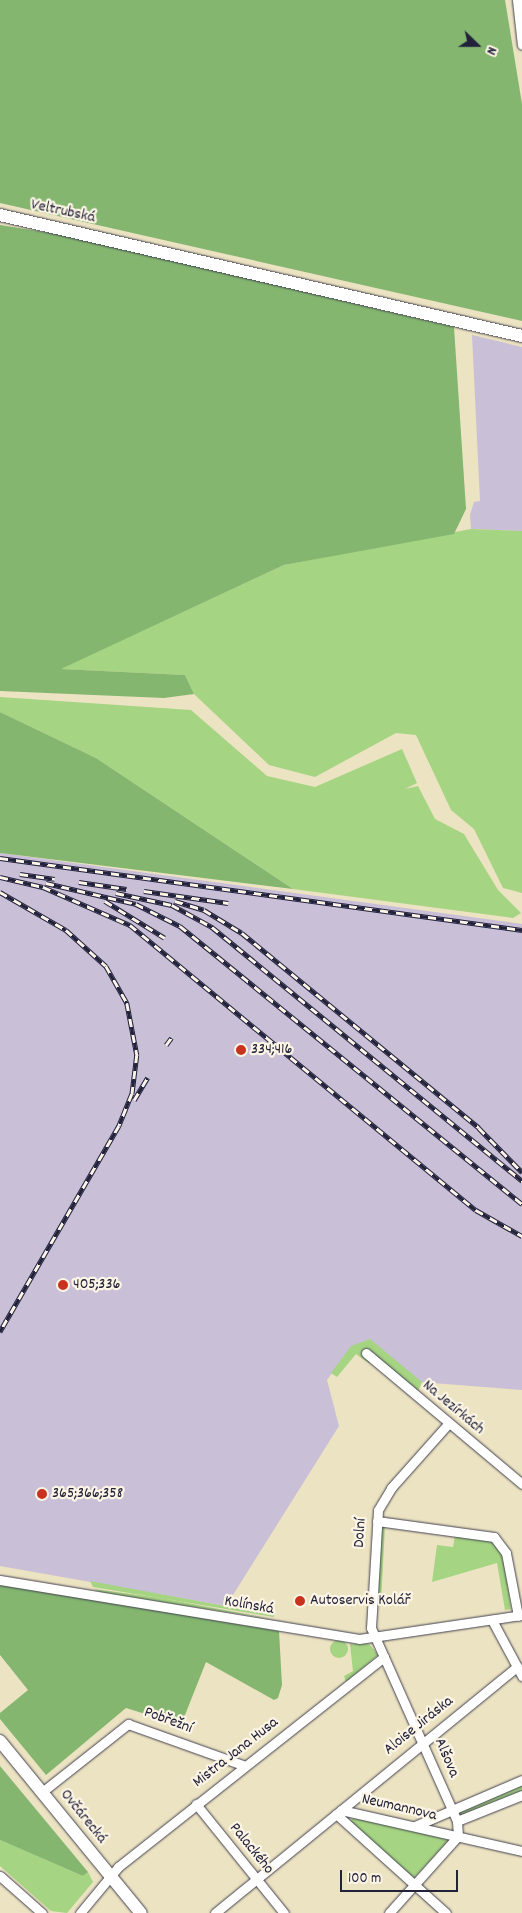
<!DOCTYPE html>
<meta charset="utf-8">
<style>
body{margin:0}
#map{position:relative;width:522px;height:1913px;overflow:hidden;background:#ece3c2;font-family:Dekko,sans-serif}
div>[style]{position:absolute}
.industrial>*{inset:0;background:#c9bfd7}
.green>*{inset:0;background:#a5d482}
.round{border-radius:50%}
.forest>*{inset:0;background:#84b670}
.roads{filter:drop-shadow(0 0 1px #403f4f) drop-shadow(0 0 1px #403f4f)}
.street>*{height:9px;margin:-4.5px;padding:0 4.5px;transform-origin:4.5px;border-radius:4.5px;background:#fff}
.secondary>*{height:12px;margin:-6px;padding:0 6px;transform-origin:6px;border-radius:6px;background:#fff}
.rail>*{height:4.5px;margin-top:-2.25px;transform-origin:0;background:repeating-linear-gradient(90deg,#fcf5e5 0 8px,#22223b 0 16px);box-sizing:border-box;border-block:1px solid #22223b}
.dots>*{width:14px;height:14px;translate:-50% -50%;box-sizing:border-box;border:2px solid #fcf5e5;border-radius:50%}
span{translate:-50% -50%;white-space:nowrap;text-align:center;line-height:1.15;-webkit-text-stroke:4.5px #fcf5e5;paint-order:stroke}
.street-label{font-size:16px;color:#22223b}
.poi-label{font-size:16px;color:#22223b}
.left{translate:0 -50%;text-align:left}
.north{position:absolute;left:452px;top:20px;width:50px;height:50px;-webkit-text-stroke:4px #fcf5e5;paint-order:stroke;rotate:112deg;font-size:14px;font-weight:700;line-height:20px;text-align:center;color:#22223b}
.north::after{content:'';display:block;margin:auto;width:18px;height:22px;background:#22223b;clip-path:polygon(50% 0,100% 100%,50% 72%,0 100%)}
.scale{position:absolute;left:340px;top:1870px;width:118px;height:22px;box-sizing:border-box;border:2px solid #22223b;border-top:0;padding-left:6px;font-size:15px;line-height:18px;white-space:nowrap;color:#22223b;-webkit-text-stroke:4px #fcf5e5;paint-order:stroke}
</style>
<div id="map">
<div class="industrial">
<div style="clip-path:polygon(472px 335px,522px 347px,522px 531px,471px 529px,470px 515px,474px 502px,480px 501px)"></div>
<div style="clip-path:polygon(0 853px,522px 924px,522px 1390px,419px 1382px,351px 1347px,327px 1380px,339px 1426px,226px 1606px,0 1566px)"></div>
</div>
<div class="green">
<div style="clip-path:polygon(471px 529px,522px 531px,522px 893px,503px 888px,474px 829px,451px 810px,416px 735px,396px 733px,315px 777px,269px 765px,194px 694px,185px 675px,60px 669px,284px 565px)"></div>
<div style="clip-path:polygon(0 697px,191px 710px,267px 776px,315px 787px,402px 749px,417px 783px,405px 789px,418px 786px,435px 819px,464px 834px,498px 890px,521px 913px,513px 918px,293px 889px,96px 758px,0 712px)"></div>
<div style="clip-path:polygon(370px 1339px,422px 1382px,418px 1391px,374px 1357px,369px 1363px,356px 1354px,337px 1377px,331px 1373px,351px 1346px)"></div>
<div style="clip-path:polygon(380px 1524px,385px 1526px,381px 1602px,374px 1602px)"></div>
<div style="clip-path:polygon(455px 1535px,489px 1537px,502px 1549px,511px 1609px,505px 1610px,497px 1563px,432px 1582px,437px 1545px,453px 1547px)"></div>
<div style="clip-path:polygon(90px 1581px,274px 1615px,274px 1617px,93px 1587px)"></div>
<div style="clip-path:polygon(94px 1589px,161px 1598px,272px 1619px,102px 1593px)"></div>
<div class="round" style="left:330px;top:1640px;width:18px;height:18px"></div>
<div style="clip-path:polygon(350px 1644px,369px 1644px,378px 1655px,346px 1682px,344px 1676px,353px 1671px)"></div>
<div style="clip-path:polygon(522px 1783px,522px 1793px,459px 1816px,457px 1812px)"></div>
<div style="clip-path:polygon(355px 1817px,446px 1839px,449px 1840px,412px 1880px,349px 1822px)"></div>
<div style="clip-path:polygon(0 1840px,83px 1876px,88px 1872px,93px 1882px,67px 1913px,51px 1911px,0 1866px)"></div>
</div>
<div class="forest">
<div style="clip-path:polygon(0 0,505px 0,522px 104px,522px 321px,0 203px)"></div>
<div style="clip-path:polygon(0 225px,69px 236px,454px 327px,466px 509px,454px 534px,284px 565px,61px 669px,185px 675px,194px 694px,164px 698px,0 691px)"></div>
<div style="clip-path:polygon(0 712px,96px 758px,293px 889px,0 853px)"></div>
<div style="clip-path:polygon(0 1584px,279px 1631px,282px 1685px,278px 1698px,274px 1700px,206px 1662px,181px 1725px,126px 1708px,46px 1775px,0 1719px,0 1713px,28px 1690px,0 1655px)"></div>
<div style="clip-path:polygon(0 1766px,88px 1872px,83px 1876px,0 1840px)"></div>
</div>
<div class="roads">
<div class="street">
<div style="left:517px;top:0;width:45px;rotate:83.7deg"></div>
<div style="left:366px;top:1353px;width:204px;rotate:40deg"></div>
<div style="left:377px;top:1521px;width:118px;rotate:7.8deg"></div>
<div style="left:494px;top:1537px;width:20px;rotate:53deg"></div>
<div style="left:506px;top:1553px;width:64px;rotate:79.2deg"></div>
<div style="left:0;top:1580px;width:364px;rotate:9.3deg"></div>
<div style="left:359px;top:1639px;width:165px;rotate:-8.4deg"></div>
<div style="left:492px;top:1620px;width:64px;rotate:61.8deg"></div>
<div style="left:42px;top:1792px;width:110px;rotate:-38.3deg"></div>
<div style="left:128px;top:1724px;width:124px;rotate:19.7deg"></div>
<div style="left:196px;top:1804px;width:140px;rotate:51.1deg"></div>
<div style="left:341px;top:1810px;width:186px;rotate:12.8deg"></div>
<div style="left:336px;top:1814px;width:148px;rotate:42deg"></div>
<div style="left:457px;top:1821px;width:70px;rotate:-21.8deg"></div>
<div style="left:415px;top:1826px;width:116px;rotate:-23.3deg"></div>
<div style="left:0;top:1876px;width:56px;rotate:41.4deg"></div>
<div style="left:80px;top:1913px;width:60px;rotate:-50.4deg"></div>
<div style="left:118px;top:1867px;width:339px;rotate:-38.3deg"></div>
<div style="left:215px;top:1913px;width:390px;rotate:-39.2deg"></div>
<div style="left:389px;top:1913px;width:103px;rotate:-48.1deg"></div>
<div style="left:458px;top:1836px;width:15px;rotate:-94deg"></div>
<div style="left:457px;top:1821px;width:211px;rotate:-114deg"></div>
<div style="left:371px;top:1628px;width:118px;rotate:-86.6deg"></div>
<div style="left:378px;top:1510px;width:26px;rotate:-59deg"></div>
<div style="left:391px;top:1488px;width:87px;rotate:-48.3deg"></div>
</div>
<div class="secondary">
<div style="left:0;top:215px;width:536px;rotate:13.05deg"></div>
<div style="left:0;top:1741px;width:222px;rotate:50.7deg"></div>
</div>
</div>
<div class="rail">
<div style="left:0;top:858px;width:527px;rotate:7.85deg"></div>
<div style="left:20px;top:874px;width:35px;rotate:8deg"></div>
<div style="left:0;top:877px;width:44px;rotate:13.1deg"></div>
<div style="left:43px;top:887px;width:95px;rotate:23.6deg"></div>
<div style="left:130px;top:925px;width:448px;rotate:39.5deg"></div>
<div style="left:476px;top:1210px;width:53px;rotate:29.5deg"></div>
<div style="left:79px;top:882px;width:48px;rotate:8.5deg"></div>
<div style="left:46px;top:883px;width:92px;rotate:13.1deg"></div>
<div style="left:136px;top:904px;width:49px;rotate:26.6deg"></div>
<div style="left:180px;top:926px;width:441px;rotate:39.1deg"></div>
<div style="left:144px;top:891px;width:85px;rotate:8.1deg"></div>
<div style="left:0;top:892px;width:76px;rotate:29.9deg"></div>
<div style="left:66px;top:930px;width:54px;rotate:42deg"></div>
<div style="left:106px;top:966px;width:43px;rotate:60.4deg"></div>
<div style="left:127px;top:1003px;width:53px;rotate:79.1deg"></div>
<div style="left:137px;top:1055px;width:39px;rotate:97deg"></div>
<div style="left:132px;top:1094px;width:35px;rotate:112deg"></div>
<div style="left:119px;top:1126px;width:238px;rotate:120deg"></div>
<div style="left:116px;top:893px;width:57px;rotate:12.1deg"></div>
<div style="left:172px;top:905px;width:46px;rotate:28.8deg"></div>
<div style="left:212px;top:927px;width:401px;rotate:39.3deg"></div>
<div style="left:105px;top:901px;width:70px;rotate:31.7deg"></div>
<div style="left:175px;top:901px;width:30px;rotate:17deg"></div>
<div style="left:204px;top:910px;width:44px;rotate:31.2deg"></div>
<div style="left:242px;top:933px;width:307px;rotate:39.4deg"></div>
<div style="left:479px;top:1128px;width:62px;rotate:45.7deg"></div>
<div style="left:166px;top:1045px;width:9px;rotate:-54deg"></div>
<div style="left:134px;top:1100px;width:26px;rotate:-59deg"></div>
</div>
<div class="dots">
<div style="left:241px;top:1050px;background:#c8321e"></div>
<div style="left:63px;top:1285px;background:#c8321e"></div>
<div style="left:42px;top:1494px;background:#c8321e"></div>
<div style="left:300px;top:1601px;background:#c8321e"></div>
</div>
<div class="street-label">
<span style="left:63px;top:212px;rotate:12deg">Veltrubská</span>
<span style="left:453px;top:1408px;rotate:40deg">Na Jezírkách</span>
<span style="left:361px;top:1533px;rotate:-86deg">Dolní</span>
<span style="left:249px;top:1606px;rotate:10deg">Kolínská</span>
<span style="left:168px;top:1721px;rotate:20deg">Pobřežní</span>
<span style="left:419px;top:1726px;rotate:-39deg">Aloise Jiráska</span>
<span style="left:236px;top:1753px;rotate:-38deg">Mistra Jana Husa</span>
<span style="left:446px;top:1758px;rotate:67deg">Alšova</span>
<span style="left:399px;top:1808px;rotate:13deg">Neumannova</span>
<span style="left:83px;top:1817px;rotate:51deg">Ovčárecká</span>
<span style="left:251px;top:1849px;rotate:51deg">Palackého</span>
</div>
<div class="poi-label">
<span class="left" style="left:251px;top:1050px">334;416</span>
<span class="left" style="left:73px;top:1285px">405;336</span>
<span class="left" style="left:52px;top:1494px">365;366;358</span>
<span class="left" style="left:310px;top:1601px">Autoservis Kolář</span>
</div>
<div class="north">N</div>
<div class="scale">100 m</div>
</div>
